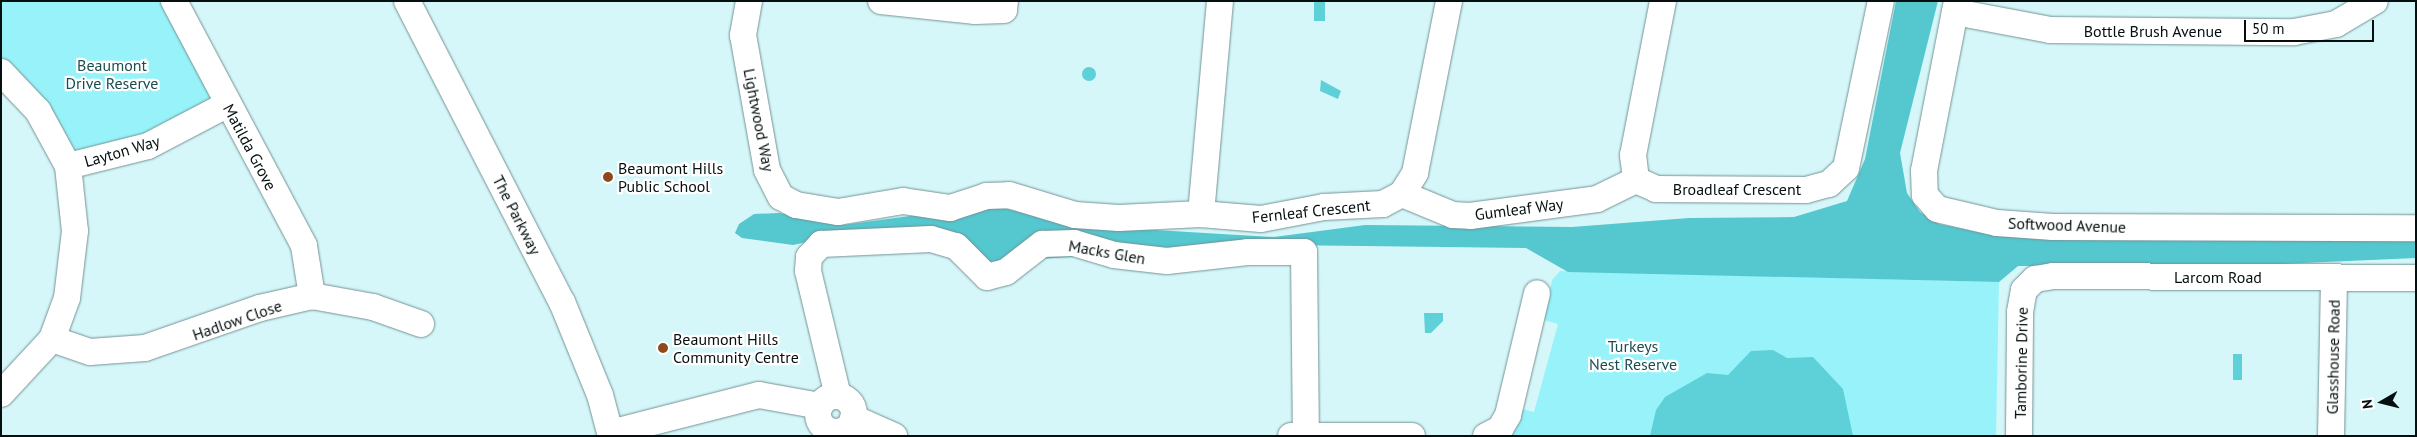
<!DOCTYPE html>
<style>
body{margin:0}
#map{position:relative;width:2417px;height:437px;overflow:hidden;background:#d6f7f9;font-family:"PT Sans",sans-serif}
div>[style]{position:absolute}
.green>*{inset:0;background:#97f3f9}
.forest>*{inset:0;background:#54c7cf}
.water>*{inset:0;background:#5ed0d8;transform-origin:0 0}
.round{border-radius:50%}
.roads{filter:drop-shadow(0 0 1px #749294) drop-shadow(0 0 1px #749294)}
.minor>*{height:26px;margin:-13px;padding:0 13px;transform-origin:13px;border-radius:13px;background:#fff}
.minor>.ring{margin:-13px;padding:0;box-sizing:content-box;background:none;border:26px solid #fff;border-radius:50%}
.dots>*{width:14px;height:14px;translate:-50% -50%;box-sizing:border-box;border:2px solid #fff;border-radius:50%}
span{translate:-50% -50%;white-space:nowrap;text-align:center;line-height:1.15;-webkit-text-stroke:4.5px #fff;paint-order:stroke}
.street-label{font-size:16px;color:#050f10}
.park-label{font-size:16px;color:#1a4d50}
.poi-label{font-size:16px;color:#050f10}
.left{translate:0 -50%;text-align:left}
.frame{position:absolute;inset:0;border:2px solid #050f10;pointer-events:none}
.north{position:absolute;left:2357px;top:377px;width:50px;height:50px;-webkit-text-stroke:4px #fff;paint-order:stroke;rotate:262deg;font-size:14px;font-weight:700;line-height:20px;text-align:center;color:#050f10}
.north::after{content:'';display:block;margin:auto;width:18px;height:22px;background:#050f10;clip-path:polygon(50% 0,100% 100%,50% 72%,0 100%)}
.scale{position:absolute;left:2244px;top:20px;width:130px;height:22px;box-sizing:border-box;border:2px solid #050f10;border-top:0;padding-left:6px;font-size:15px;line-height:18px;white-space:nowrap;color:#050f10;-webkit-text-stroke:4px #fff;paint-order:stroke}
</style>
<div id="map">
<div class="green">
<div style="clip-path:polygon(1px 1px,165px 1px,217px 98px,171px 128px,73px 152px,12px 66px,1px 59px)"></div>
<div style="clip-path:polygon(1560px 271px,1999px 282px,1996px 436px,1513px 436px,1522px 409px,1534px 412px,1558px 324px,1544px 320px,1552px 280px)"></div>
</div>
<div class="forest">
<div style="clip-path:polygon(1896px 1px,1938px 1px,1900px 153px,1907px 193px,1920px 212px,1939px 224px,1997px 236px,2416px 239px,2416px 258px,2237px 266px,2018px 266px,1999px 282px,1568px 272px,1526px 248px,1280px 245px,985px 262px,835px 236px,793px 245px,742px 238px,735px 233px,739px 224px,754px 214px,779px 213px,843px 225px,992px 205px,1031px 215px,1138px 229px,1274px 237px,1365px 225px,1572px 227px,1689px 218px,1794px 217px,1847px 201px,1865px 159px)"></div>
</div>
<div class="water">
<div style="left:1314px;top:1px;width:11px;height:20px"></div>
<div class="round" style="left:1082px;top:67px;width:14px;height:14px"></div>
<div style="clip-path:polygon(1321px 80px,1341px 91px,1338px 99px,1320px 91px)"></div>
<div style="clip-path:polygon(1424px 313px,1443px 313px,1443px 321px,1431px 333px,1425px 333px)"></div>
<div style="clip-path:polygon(1773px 350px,1787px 358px,1813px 357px,1843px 389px,1853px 436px,1650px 436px,1656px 410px,1665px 397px,1707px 373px,1728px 375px,1751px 351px)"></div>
<div style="left:2233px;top:354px;width:9px;height:26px"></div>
</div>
<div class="roads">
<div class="minor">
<div style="left:174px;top:1px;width:277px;rotate:62deg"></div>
<div style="left:304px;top:246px;width:51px;rotate:80.9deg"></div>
<div style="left:407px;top:1px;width:339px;rotate:62.8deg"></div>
<div style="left:562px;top:302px;width:100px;rotate:67.8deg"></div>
<div style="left:600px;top:395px;width:42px;rotate:75deg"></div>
<div style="left:749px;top:1px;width:35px;rotate:100deg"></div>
<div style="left:743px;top:35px;width:137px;rotate:79.9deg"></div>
<div style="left:767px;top:170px;width:30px;rotate:63deg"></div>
<div style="left:781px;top:197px;width:17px;rotate:28deg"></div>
<div style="left:796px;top:205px;width:43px;rotate:9.5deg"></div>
<div style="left:838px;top:212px;width:66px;rotate:-9.6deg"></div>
<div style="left:903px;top:201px;width:48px;rotate:8.5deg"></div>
<div style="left:950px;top:208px;width:38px;rotate:-18deg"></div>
<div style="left:986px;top:196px;width:23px;rotate:-2deg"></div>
<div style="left:1009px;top:195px;width:69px;rotate:16.9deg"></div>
<div style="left:1075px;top:215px;width:44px;rotate:3.9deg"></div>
<div style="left:1119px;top:218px;width:82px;rotate:-2.8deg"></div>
<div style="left:881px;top:1px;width:95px;rotate:6.1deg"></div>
<div style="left:975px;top:11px;width:29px;rotate:-2deg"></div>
<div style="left:1004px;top:10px;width:9px;rotate:-84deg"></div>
<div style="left:1220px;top:1px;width:214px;rotate:95.1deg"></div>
<div style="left:1201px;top:214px;width:60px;rotate:4.8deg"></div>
<div style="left:1261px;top:219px;width:64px;rotate:-10.8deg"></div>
<div style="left:1324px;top:207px;width:59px;rotate:-2.9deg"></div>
<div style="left:1383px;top:204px;width:21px;rotate:-28deg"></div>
<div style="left:1402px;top:194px;width:25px;rotate:-58deg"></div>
<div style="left:1415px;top:173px;width:175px;rotate:-78.8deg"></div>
<div style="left:1663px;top:1px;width:157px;rotate:101deg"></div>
<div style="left:1633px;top:155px;width:25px;rotate:83deg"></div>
<div style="left:1636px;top:180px;width:22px;rotate:24deg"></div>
<div style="left:1656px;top:189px;width:150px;rotate:0.4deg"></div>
<div style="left:1806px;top:190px;width:24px;rotate:-15deg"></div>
<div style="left:1829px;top:184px;width:23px;rotate:-43deg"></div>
<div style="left:1846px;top:168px;width:171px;rotate:-78.2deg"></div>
<div style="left:1957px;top:1px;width:173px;rotate:101deg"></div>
<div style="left:1924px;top:171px;width:24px;rotate:88deg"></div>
<div style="left:1925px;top:195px;width:18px;rotate:49deg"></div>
<div style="left:1937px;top:209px;width:62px;rotate:13.1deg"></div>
<div style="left:1997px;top:223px;width:56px;rotate:4.1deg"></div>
<div style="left:2053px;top:227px;width:363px;rotate:0.2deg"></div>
<div style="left:1955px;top:12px;width:97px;rotate:10.7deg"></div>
<div style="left:2050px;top:30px;width:244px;rotate:0.5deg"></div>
<div style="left:2294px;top:32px;width:43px;rotate:-10.8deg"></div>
<div style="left:2336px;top:24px;width:45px;rotate:-30.5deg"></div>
<div style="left:1px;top:72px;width:54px;rotate:46.5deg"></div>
<div style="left:38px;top:111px;width:63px;rotate:61.4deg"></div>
<div style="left:68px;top:166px;width:65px;rotate:83.9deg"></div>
<div style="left:75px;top:231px;width:67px;rotate:96.8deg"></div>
<div style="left:67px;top:298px;width:44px;rotate:110.1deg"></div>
<div style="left:52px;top:339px;width:75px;rotate:132.8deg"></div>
<div style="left:68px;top:166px;width:82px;rotate:-14deg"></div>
<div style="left:148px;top:146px;width:90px;rotate:-27.7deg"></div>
<div style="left:1402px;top:194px;width:55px;rotate:22.4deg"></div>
<div style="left:1453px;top:215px;width:17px;rotate:3deg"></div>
<div style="left:1470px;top:216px;width:128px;rotate:-7.6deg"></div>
<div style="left:1597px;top:199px;width:43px;rotate:-26deg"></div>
<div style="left:52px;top:339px;width:40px;rotate:18.9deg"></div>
<div style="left:90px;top:352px;width:55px;rotate:-4.2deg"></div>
<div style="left:145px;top:348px;width:122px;rotate:-19.2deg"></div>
<div style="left:260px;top:308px;width:53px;rotate:-13deg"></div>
<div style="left:312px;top:296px;width:62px;rotate:10.2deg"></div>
<div style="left:373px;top:307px;width:51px;rotate:19.5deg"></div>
<div style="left:838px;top:396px;width:129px;rotate:-103.5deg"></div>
<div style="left:808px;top:271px;width:14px;rotate:-86deg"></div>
<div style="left:809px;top:257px;width:18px;rotate:-47deg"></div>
<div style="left:821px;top:244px;width:110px;rotate:-2.6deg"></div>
<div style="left:931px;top:239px;width:26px;rotate:16deg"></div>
<div style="left:956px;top:246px;width:44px;rotate:45deg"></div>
<div style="left:987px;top:277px;width:20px;rotate:-15deg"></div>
<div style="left:1006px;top:272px;width:46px;rotate:-37.9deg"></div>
<div style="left:1042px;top:244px;width:32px;rotate:-2deg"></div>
<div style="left:1074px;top:243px;width:42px;rotate:16.7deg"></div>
<div style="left:1114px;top:255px;width:53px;rotate:6.5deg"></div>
<div style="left:1167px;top:261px;width:81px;rotate:-6.3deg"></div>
<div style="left:1248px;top:252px;width:56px"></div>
<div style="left:1304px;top:252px;width:183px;rotate:89.4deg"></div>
<div class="ring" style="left:818px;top:396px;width:10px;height:10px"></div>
<div style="left:853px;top:418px;width:45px;rotate:23.7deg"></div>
<div style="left:610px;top:433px;width:154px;rotate:-14.3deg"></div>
<div style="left:759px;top:395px;width:62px;rotate:10.2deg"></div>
<div style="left:1291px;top:436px;width:121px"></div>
<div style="left:1486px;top:436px;width:16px;rotate:-27deg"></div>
<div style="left:1500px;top:429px;width:16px;rotate:-60deg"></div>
<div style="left:1508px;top:415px;width:125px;rotate:-76.6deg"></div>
<div style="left:2019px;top:436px;width:124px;rotate:-89.5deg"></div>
<div style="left:2020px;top:312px;width:22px;rotate:-80deg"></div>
<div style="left:2024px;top:290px;width:16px;rotate:-45deg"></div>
<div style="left:2035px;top:279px;width:18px;rotate:-9deg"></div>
<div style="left:2053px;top:276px;width:363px;rotate:0.3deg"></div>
<div style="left:2331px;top:436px;width:158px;rotate:-88.9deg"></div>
</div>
</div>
<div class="dots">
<div style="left:608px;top:177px;background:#8e4a1c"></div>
<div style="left:663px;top:348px;background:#8e4a1c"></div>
</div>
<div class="street-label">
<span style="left:2153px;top:31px">Bottle Brush Avenue</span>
<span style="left:759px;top:120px;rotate:79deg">Lightwood Way</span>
<span style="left:250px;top:147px;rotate:62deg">Matilda Grove</span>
<span style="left:122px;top:151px;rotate:-16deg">Layton Way</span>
<span style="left:1737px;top:189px">Broadleaf Crescent</span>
<span style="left:1519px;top:209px;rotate:-7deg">Gumleaf Way</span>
<span style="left:1311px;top:211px;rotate:-6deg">Fernleaf Crescent</span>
<span style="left:517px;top:215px;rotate:63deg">The Parkway</span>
<span style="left:2067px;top:225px;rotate:2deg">Softwood Avenue</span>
<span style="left:1107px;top:252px;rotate:10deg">Macks Glen</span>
<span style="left:2218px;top:277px">Larcom Road</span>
<span style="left:237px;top:320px;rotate:-19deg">Hadlow Close</span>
<span style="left:2333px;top:357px;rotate:-89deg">Glasshouse Road</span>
<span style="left:2021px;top:363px;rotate:-89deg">Tamborine Drive</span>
</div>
<div class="park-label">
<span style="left:112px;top:74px">Beaumont<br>Drive Reserve</span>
<span style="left:1633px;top:355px">Turkeys<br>Nest Reserve</span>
</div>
<div class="poi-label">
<span class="left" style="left:618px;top:177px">Beaumont Hills<br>Public School</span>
<span class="left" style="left:673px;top:348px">Beaumont Hills<br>Community Centre</span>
</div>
<div class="frame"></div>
<div class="north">N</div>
<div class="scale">50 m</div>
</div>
